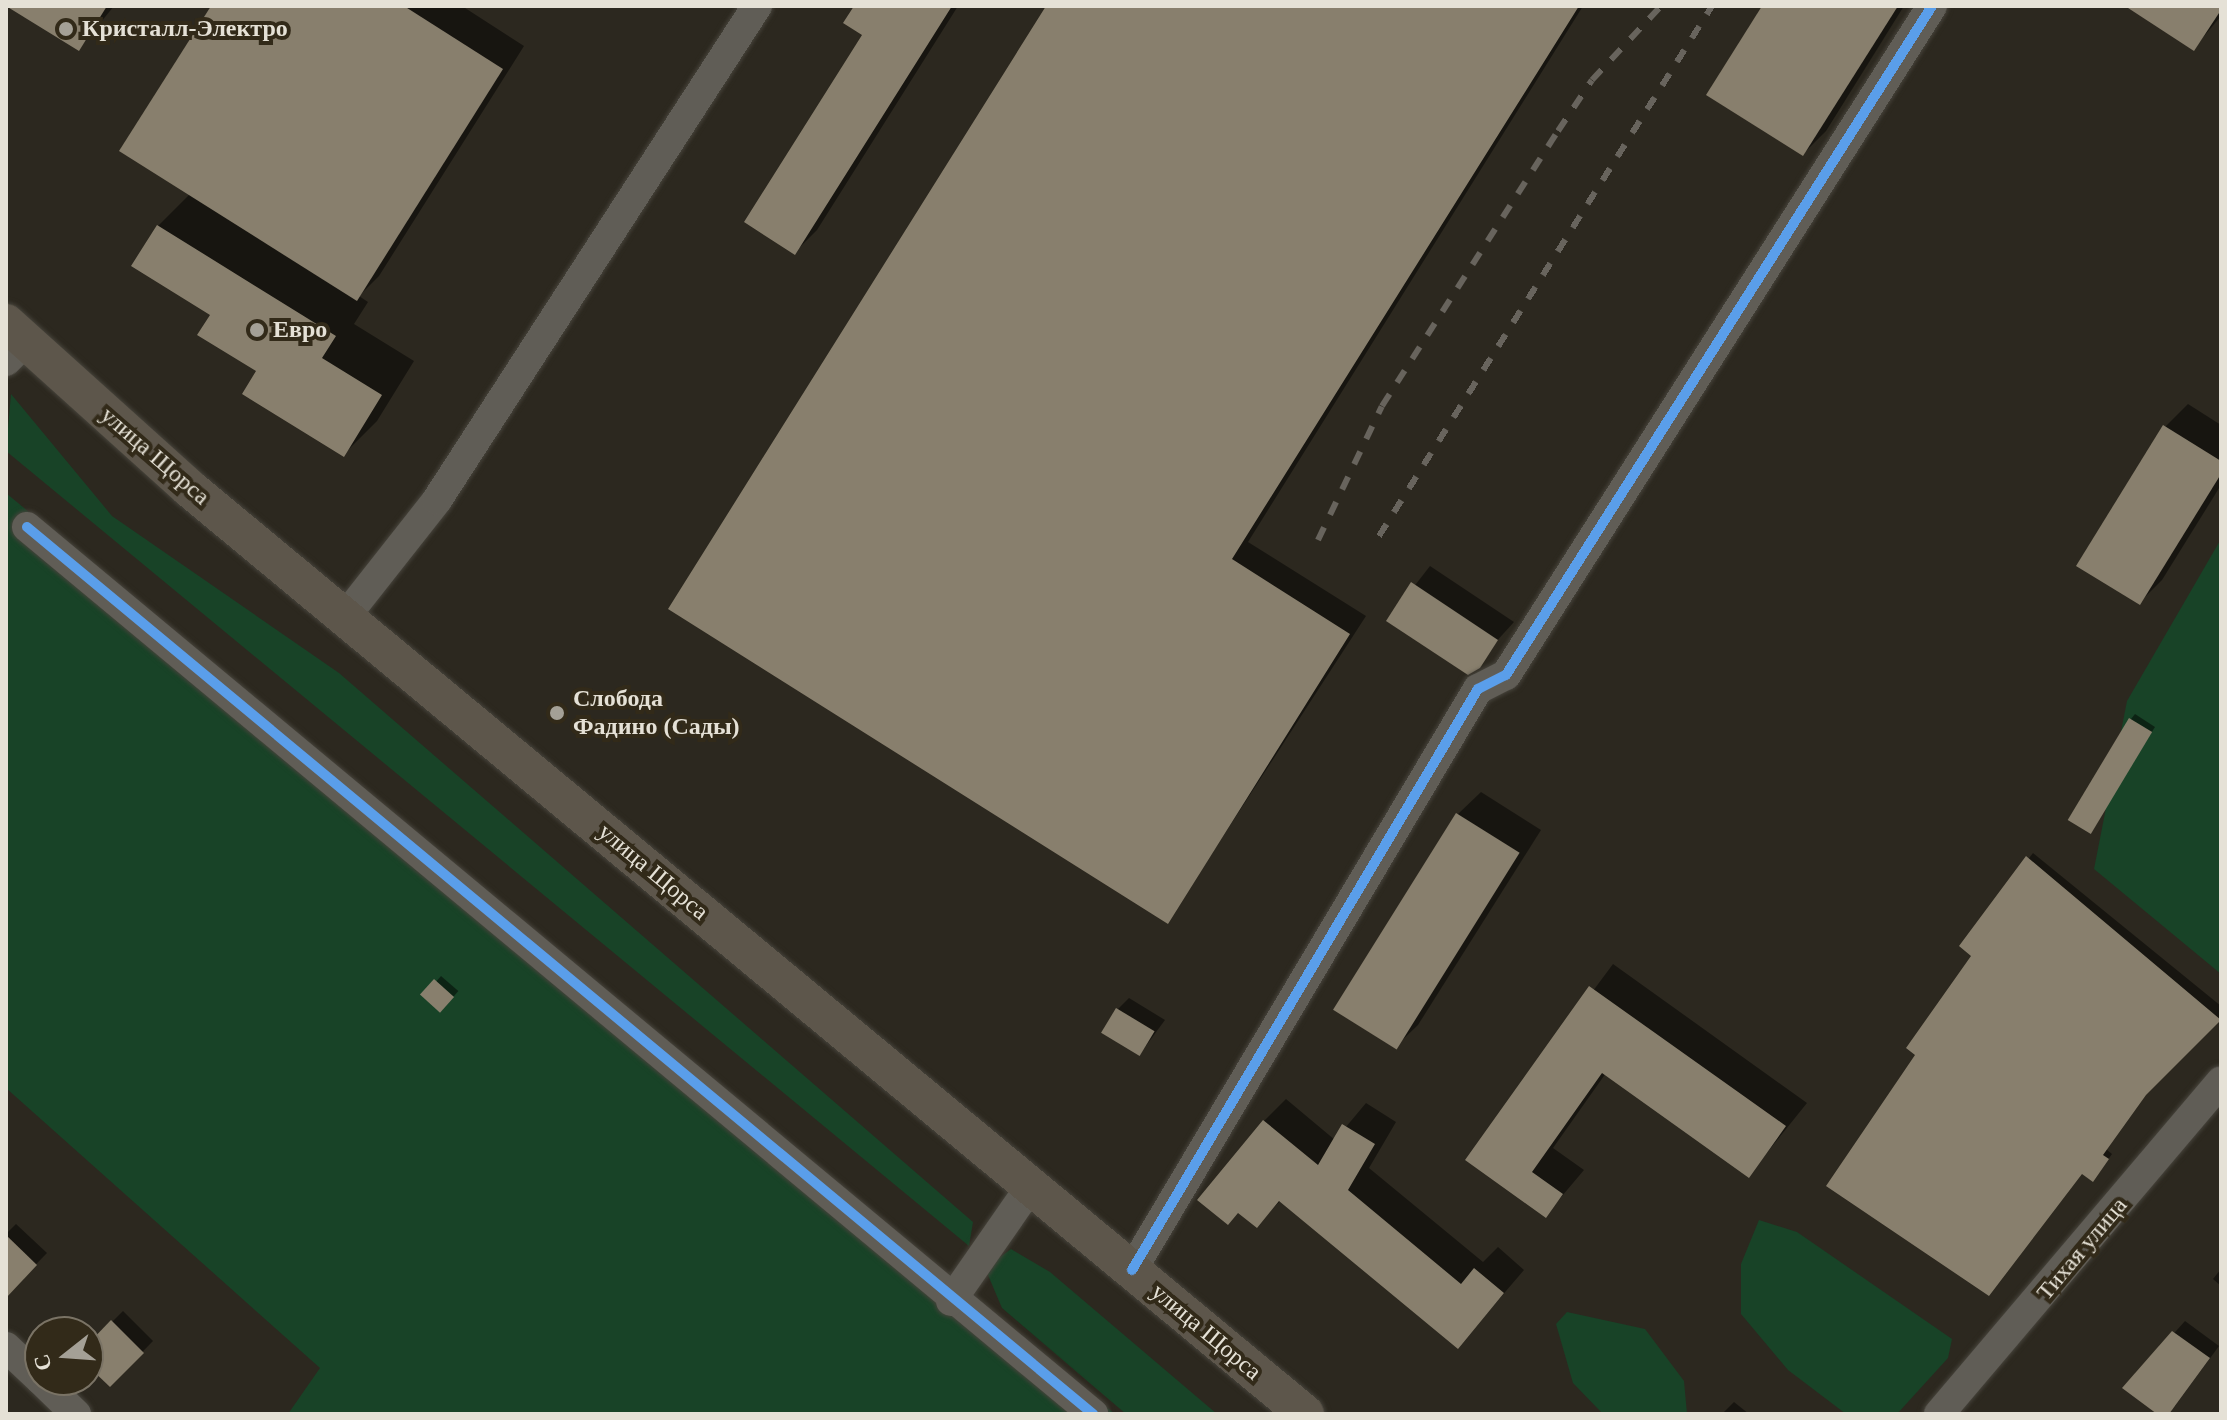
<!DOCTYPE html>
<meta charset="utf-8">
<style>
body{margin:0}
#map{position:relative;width:2227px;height:1420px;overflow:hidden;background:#2c281f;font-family:"Times New Roman",serif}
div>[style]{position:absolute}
.green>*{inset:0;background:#184327}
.shadow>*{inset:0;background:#0007;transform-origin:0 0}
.building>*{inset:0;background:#887f6d;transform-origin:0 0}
.roads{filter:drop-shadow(0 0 2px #46433b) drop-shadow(0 0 2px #46433b)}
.minor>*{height:30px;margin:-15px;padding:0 15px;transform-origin:15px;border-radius:15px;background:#605d56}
.major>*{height:38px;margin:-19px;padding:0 19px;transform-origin:19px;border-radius:19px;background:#5d564b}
.rail>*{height:6px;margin-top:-3px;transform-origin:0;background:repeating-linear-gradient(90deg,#68645d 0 14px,transparent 0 28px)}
.cycleway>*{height:10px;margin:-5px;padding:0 5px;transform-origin:5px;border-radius:5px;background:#5a9eea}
.dots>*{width:22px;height:22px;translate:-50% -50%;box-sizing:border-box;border:4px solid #322a19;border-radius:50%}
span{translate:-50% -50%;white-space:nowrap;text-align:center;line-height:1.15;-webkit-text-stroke:8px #322a19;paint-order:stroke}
.poi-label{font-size:24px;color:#e5e1d6;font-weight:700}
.left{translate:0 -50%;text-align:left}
.street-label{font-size:24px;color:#e5e1d6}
.frame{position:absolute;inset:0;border:8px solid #e5e1d6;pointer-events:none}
.north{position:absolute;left:24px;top:1316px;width:80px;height:80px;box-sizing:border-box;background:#322a19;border:2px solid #7a7365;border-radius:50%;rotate:253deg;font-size:22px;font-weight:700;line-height:32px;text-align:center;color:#e5e1d6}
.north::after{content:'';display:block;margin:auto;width:28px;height:36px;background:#a4a096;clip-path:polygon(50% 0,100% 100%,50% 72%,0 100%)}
</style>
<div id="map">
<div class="green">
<div style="clip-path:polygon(11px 394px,112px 516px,339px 673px,973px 1222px,969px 1246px,6px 451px)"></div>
<div style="clip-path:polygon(6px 493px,1115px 1414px,288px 1414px,320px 1368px,6px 1088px)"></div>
<div style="clip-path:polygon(2221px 539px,2221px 974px,2094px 869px,2127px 701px)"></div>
<div style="clip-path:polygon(1759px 1220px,1797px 1232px,1952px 1339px,1948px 1358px,1897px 1414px,1846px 1414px,1788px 1370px,1741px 1314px,1741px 1264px)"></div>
<div style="clip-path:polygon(1011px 1249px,1050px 1272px,1217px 1414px,1126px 1414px,1002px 1308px,985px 1268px)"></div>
<div style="clip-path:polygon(1567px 1312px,1645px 1329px,1684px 1381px,1687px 1414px,1603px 1414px,1573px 1383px,1556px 1324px)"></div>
</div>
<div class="shadow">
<div style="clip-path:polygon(10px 6px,114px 6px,79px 49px)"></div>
<div style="clip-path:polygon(213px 6px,462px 6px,524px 46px,379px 276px,359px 296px,368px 302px,354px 324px,414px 361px,377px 421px,344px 454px,212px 314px,158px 226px,190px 194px)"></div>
<div style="clip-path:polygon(856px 6px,958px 6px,817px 230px,795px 252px,865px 34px)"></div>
<div style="clip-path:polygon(1048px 6px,1583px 6px,1248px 542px,1366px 616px,1168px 921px)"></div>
<div style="clip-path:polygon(1764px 6px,1904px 6px,1826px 131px,1803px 154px)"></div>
<div style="clip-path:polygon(2129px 6px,2221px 6px,2221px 16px,2194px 48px)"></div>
<div style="clip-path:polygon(2188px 404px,2221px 425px,2221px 485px,2162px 580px,2140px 602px,2165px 427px)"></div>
<div style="clip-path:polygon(1430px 566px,1514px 622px,1484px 655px,1388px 620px)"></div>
<div style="clip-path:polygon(2135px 714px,2155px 727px,2092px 825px,2131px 719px)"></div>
<div style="clip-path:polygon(1481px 792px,1541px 830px,1418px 1025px,1395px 1047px,1458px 814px)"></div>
<div style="clip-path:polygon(2033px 853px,2221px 1006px,2221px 1017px,2151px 1087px,2106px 1149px,2112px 1154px,2098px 1174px,1918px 1054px,1973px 956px,1961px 946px)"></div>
<div style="clip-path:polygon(1613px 964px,1807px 1103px,1749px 1175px,1606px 1073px,1553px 1148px,1584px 1170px,1546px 1215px,1468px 1159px)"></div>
<div style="left:441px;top:976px;width:23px;height:26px;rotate:41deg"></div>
<div style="clip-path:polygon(1129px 998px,1165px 1020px,1140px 1054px,1118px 1009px)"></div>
<div style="clip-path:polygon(1286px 1099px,1335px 1140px,1366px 1103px,1396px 1122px,1369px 1168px,1483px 1262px,1498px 1247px,1524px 1270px,1458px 1347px,1281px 1200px,1256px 1226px,1264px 1121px)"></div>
<div style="clip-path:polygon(16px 1224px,47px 1253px,6px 1295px,6px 1234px)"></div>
<div style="clip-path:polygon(2221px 1269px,2221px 1286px,2213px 1279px)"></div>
<div style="clip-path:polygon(123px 1311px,153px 1341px,110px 1385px,88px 1363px,88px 1346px)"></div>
<div style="clip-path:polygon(2185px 1321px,2219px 1346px,2175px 1406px,2160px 1414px,2125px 1388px)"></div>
<div style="clip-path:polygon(1734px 1402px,1749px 1414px,1722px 1414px)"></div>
</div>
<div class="building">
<div style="clip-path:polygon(6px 6px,107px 6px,79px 51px)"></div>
<div style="clip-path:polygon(211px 6px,404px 6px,503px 69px,357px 301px,119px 151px)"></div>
<div style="clip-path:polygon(854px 6px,952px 6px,795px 255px,744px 222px,862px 35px,843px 23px)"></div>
<div style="clip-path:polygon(1046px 6px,1579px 6px,1232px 559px,1350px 634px,1168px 924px,668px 609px)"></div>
<div style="clip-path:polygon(1762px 6px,1898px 6px,1803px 156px,1706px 95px)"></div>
<div style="clip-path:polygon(2125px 6px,2221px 6px,2221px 10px,2194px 51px)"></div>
<div style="clip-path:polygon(157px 225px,336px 336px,322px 358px,382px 395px,344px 457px,242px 394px,256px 371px,197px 335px,210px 315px,131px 266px)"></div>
<div style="clip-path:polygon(2163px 425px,2221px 461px,2221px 474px,2140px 605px,2076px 566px)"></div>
<div style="clip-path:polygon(1411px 582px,1498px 640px,1480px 668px,1468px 675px,1386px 621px)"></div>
<div style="left:2129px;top:718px;width:27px;height:119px;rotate:31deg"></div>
<div style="left:1456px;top:813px;width:75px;height:232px;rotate:32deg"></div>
<div style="clip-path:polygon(2026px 856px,2221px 1020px,2146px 1095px,2103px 1155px,2109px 1159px,2093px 1182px,2082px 1174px,1989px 1296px,1826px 1186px,1915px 1055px,1906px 1048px,1971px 956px,1959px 946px)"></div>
<div style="left:434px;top:979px;width:27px;height:21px;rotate:42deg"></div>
<div style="clip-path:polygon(1589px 986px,1786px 1126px,1749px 1178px,1602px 1073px,1532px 1172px,1563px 1194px,1546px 1218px,1465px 1160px)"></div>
<div style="left:1116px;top:1008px;width:45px;height:29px;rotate:31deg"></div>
<div style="clip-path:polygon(1263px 1120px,1318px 1165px,1342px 1124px,1375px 1144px,1348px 1190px,1461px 1284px,1474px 1268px,1504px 1293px,1458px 1349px,1279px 1201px,1257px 1228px,1238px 1213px,1228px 1225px,1197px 1200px)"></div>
<div style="clip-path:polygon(6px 1235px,37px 1265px,6px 1298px)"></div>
<div style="clip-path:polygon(111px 1320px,144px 1353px,110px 1387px,88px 1366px,88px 1344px)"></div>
<div style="clip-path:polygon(2172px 1331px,2210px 1358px,2169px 1414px,2157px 1414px,2122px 1388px)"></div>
</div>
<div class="roads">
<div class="minor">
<div style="left:6px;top:361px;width:28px;rotate:-45deg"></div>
<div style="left:27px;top:527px;width:1387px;rotate:39.76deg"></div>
<div style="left:345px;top:617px;width:149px;rotate:-51.8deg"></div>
<div style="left:437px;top:500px;width:589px;rotate:-57.07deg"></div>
<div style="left:1132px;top:1270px;width:676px;rotate:-59.23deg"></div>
<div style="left:1478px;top:689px;width:31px;rotate:-27deg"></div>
<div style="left:1506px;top:675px;width:793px;rotate:-57.51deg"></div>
<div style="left:951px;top:1301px;width:140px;rotate:-55.2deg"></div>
<div style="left:6px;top:1347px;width:47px;rotate:43.3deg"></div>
<div style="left:41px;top:1380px;width:49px;rotate:44.2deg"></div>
<div style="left:1939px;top:1414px;width:436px;rotate:-49.7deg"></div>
</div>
<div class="major">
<div style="left:6px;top:323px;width:246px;rotate:42deg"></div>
<div style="left:189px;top:488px;width:1450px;rotate:39.68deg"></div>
</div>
</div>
<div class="rail">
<div style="left:1379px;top:536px;width:626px;rotate:-57.86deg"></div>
<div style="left:1318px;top:540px;width:148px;rotate:-64.5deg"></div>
<div style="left:1382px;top:406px;width:326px;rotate:-57.4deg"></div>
<div style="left:1558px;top:131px;width:61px;rotate:-56.3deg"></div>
<div style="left:1592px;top:80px;width:101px;rotate:-47deg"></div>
</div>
<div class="cycleway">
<div style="left:27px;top:527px;width:1387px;rotate:39.76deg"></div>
<div style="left:1132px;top:1270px;width:676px;rotate:-59.23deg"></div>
<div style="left:1478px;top:689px;width:31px;rotate:-27deg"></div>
<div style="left:1506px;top:675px;width:793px;rotate:-57.51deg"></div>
</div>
<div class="dots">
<div style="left:66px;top:29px;background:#a4a096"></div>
<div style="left:257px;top:330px;background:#a4a096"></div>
<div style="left:557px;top:713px;background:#a4a096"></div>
</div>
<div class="poi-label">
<span class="left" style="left:82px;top:29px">Кристалл-Электро</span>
<span class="left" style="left:273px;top:330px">Евро</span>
<span class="left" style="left:573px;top:713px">Слобода<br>Фадино (Сады)</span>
</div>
<div class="street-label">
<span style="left:155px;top:456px;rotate:41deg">улица Щорса</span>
<span style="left:653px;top:872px;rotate:40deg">улица Щорса</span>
<span style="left:2082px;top:1249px;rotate:-50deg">Тихая улица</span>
<span style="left:1206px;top:1332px;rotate:40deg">улица Щорса</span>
</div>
<div class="frame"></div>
<div class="north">С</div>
</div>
